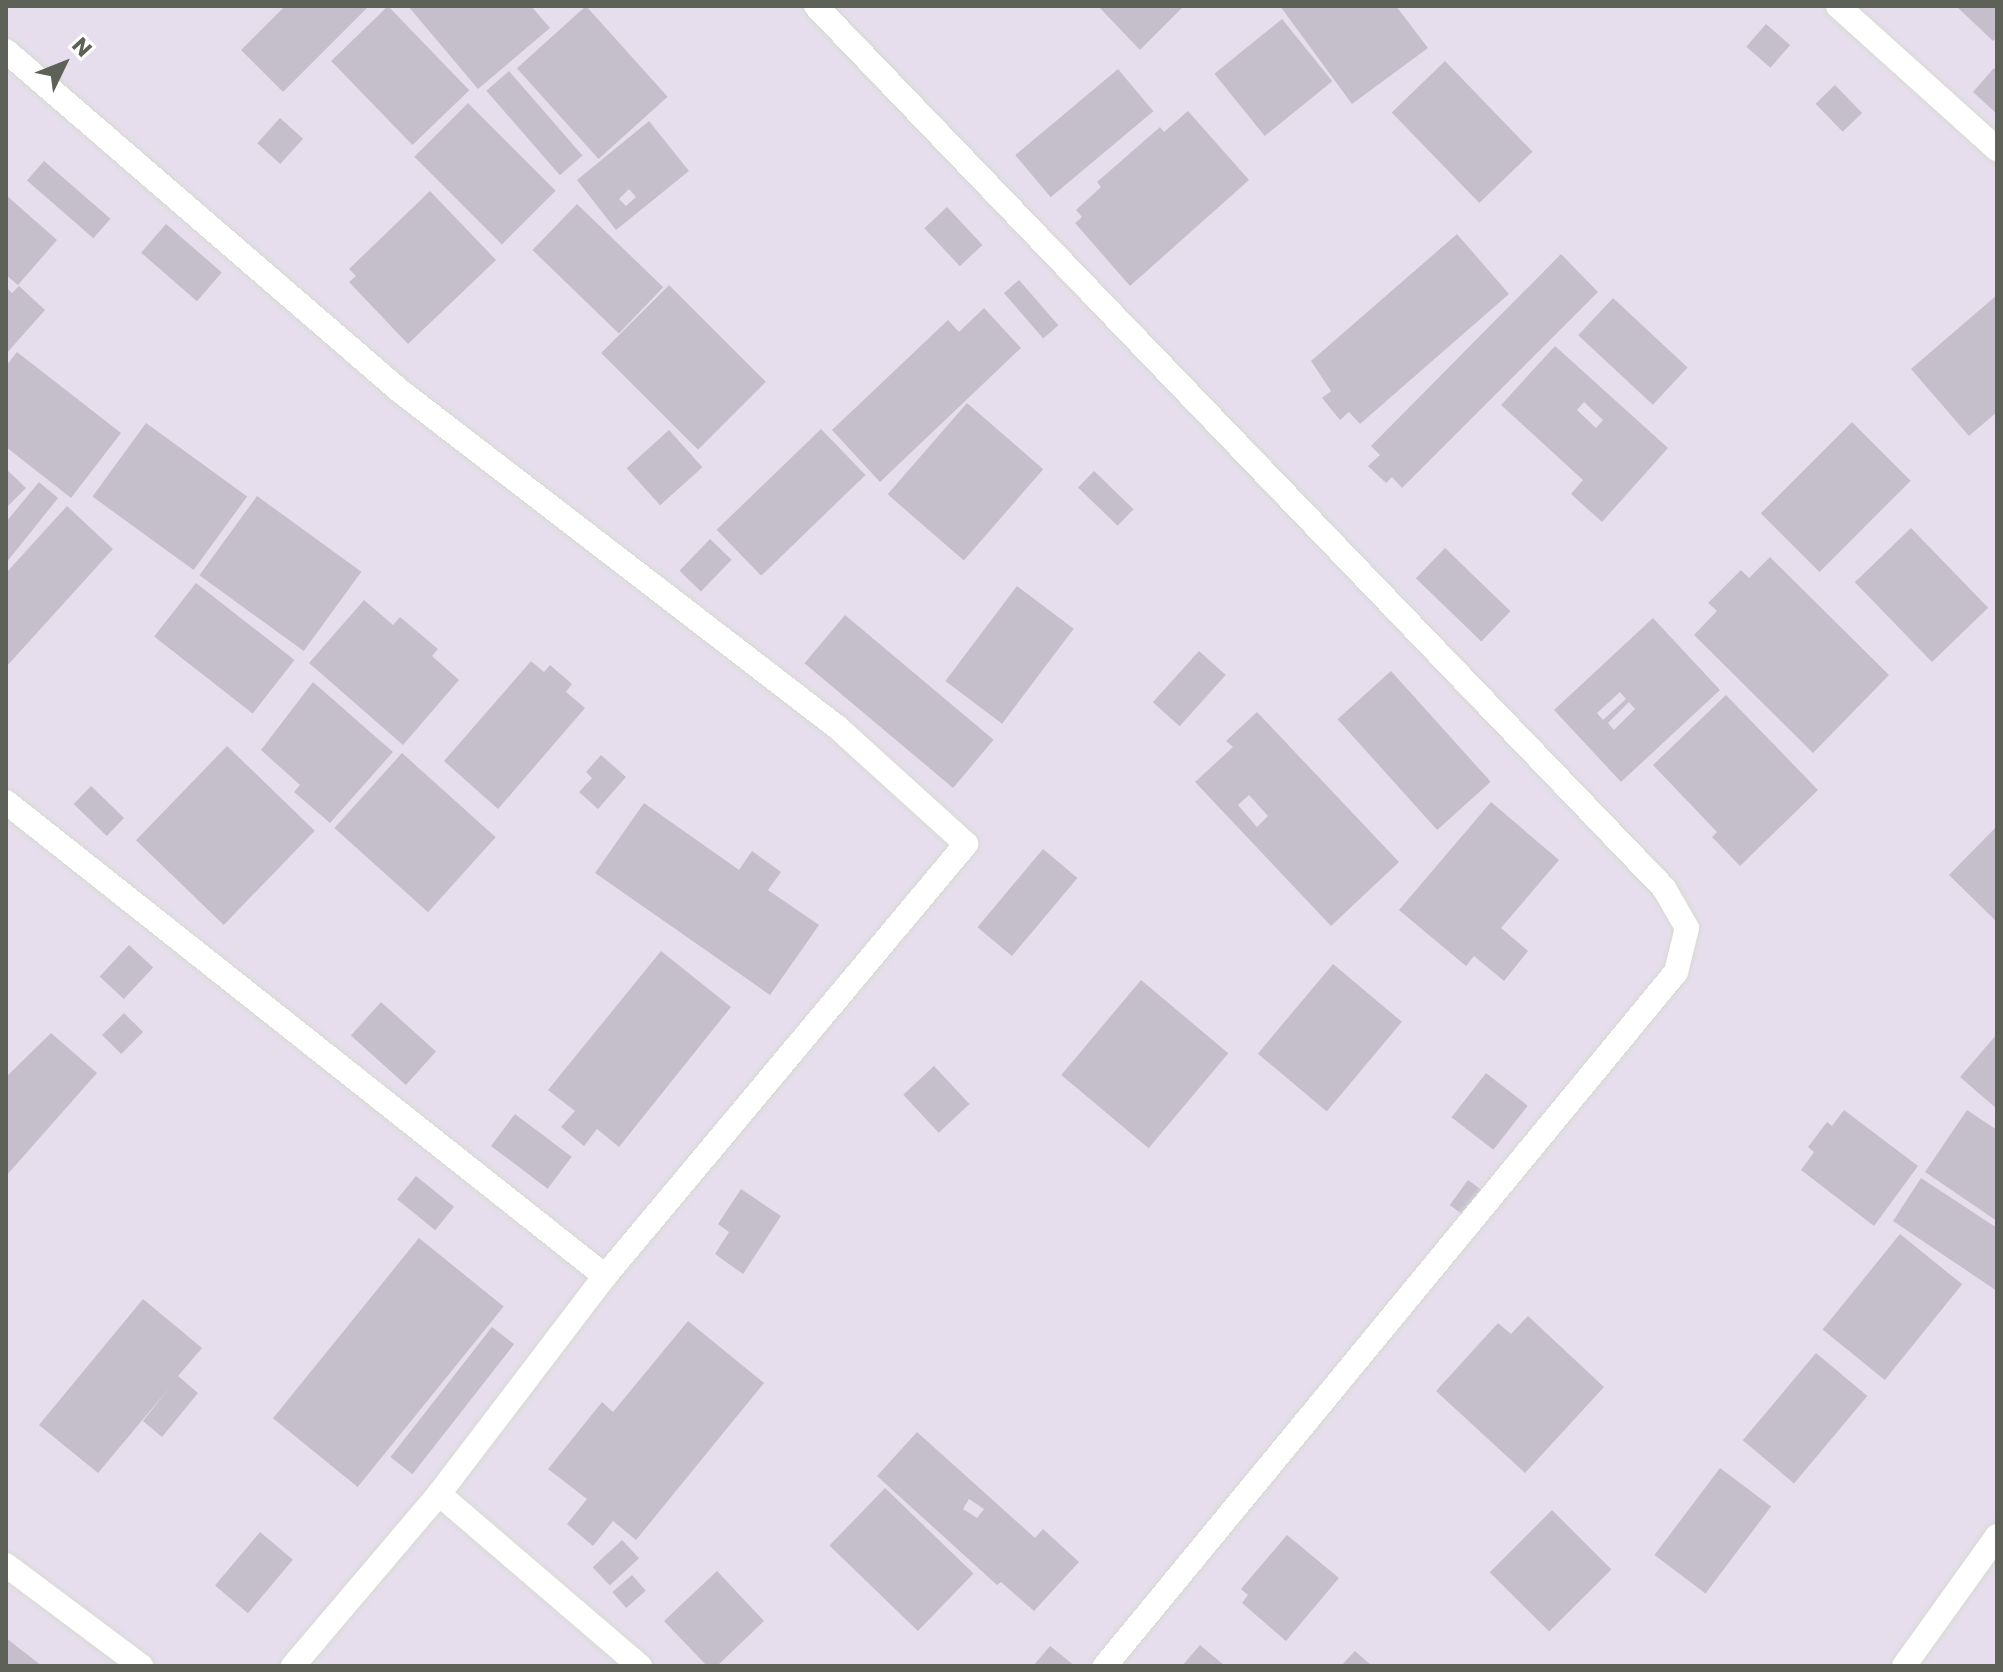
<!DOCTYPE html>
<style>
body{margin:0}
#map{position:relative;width:2003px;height:1672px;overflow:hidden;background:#e6deed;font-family:Poppins,sans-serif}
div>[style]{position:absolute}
.building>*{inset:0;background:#c5bfcc;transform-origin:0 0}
.roads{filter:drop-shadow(0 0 2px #d6dad1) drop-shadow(0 0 2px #d6dad1)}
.minor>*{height:24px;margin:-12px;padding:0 12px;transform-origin:12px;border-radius:12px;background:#fff}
span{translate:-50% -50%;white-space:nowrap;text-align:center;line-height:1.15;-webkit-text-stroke:6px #fff;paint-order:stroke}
.frame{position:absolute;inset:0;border:8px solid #5d6157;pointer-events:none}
.north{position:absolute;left:24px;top:24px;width:80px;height:80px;-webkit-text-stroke:6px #fff;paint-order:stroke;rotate:47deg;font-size:22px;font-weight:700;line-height:32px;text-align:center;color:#5d6157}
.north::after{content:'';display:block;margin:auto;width:28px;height:36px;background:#5d6157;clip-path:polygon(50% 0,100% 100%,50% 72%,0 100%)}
</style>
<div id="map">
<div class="building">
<div style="clip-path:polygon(285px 6px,369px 6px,283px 92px,241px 50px)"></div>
<div style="left:388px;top:6px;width:117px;height:79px;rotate:46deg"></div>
<div style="clip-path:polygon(408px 6px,531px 6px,550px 28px,478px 89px)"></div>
<div style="left:586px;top:6px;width:122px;height:93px;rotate:48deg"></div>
<div style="clip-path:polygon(1098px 6px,1184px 6px,1140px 50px)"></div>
<div style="clip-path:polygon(1280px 6px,1396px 6px,1428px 48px,1352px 104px)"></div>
<div style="clip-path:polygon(1956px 6px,1997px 6px,1997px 37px,1993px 41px)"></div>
<div style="left:1282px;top:19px;width:80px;height:87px;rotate:51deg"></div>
<div style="left:1766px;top:24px;width:32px;height:30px;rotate:41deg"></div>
<div style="left:1445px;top:61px;width:126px;height:74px;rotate:46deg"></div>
<div style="clip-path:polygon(1994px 68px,1997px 71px,1997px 114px,1973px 92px)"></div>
<div style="left:1118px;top:69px;width:55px;height:134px;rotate:50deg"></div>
<div style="left:509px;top:71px;width:112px;height:30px;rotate:49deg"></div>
<div style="left:1835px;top:85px;width:39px;height:27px;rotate:46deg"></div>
<div style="left:468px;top:103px;width:124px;height:76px;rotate:45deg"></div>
<div style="clip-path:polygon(1188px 111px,1249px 180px,1130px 286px,1075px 223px,1082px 217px,1076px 210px,1101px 187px,1097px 182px,1160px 127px,1164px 132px)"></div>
<div style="left:280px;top:118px;width:31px;height:34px;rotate:42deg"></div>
<div style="clip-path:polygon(evenodd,649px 121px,689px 171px,616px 230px,577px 180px,649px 121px,629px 189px,636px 197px,626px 206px,619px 199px,629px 189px)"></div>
<div style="left:44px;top:161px;width:88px;height:26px;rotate:41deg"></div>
<div style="clip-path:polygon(430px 191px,496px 260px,408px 344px,349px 282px,356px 276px,349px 269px)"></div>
<div style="clip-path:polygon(6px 195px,57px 240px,18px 285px,6px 275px)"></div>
<div style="left:577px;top:204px;width:120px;height:64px;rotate:44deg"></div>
<div style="left:947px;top:207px;width:52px;height:31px;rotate:47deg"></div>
<div style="left:166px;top:224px;width:74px;height:38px;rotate:41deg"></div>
<div style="clip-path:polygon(1457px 234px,1509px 294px,1360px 424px,1349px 412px,1340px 420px,1322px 398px,1331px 391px,1311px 361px)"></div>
<div style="clip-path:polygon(1561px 254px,1598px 292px,1402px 488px,1392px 477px,1386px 483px,1368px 466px,1380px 455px,1371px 446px)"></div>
<div style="left:1019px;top:280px;width:60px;height:20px;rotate:49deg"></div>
<div style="left:669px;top:285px;width:137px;height:96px;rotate:45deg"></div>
<div style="clip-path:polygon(19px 286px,45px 310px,6px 354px,6px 287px,12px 293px)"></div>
<div style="clip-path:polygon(1997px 295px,1997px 412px,1969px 436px,1911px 369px)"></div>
<div style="left:1613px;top:298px;width:102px;height:51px;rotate:43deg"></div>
<div style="clip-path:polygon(984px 308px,1021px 348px,880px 482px,832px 430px,948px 320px,959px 332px)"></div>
<div style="clip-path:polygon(evenodd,1555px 346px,1668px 448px,1602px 522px,1571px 494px,1583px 480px,1501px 405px,1555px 346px,1584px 402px,1603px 420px,1596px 428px,1577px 410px,1584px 402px)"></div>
<div style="clip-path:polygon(17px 352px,121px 433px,71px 498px,6px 447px,6px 366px)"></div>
<div style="left:967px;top:403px;width:101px;height:121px;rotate:41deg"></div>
<div style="left:1852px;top:422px;width:83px;height:129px;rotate:45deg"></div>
<div style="left:146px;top:423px;width:125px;height:91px;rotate:36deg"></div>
<div style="left:821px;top:429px;width:64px;height:145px;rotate:46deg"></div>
<div style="left:669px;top:430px;width:50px;height:57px;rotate:48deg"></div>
<div style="clip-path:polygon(6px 469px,26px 488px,6px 508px)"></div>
<div style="left:1094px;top:471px;width:55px;height:23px;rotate:44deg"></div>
<div style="clip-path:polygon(39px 482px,58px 498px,6px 563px,6px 522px)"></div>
<div style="left:257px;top:496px;width:129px;height:98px;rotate:36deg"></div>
<div style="clip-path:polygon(67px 506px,113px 549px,6px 667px,6px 573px)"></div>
<div style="left:1911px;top:528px;width:111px;height:78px;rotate:46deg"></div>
<div style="left:710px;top:539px;width:30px;height:44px;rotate:44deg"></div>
<div style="left:1445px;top:548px;width:91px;height:42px;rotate:44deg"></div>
<div style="clip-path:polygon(1770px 557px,1889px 675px,1813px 753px,1694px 635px,1717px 611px,1708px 603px,1741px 570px,1749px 578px)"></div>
<div style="left:196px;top:583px;width:125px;height:68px;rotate:38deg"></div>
<div style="left:1017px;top:586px;width:71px;height:119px;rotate:37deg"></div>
<div style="clip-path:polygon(364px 600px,393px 625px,400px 617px,438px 649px,432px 656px,459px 680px,403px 745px,309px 663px)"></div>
<div style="left:845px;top:615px;width:194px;height:63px;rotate:40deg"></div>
<div style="clip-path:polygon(evenodd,1653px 618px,1720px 690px,1621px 782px,1554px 710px,1653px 618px,1620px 692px,1626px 699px,1603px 720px,1597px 713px,1620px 692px,1653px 618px,1629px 702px,1635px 709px,1614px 730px,1608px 723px,1629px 702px)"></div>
<div style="left:1199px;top:651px;width:36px;height:69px;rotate:42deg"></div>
<div style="clip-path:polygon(531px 661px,544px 672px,550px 665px,572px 684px,566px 692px,585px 708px,498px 809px,444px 761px)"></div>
<div style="left:1391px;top:671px;width:149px;height:72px;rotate:48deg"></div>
<div style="clip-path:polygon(313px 682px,393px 752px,330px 823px,294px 792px,300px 785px,261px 750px)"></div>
<div style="clip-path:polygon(1726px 695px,1818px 790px,1740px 866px,1712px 837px,1717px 832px,1653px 765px)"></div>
<div style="clip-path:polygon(evenodd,1257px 712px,1399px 862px,1331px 926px,1195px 782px,1233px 747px,1226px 741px,1257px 712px,1249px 795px,1268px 816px,1257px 827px,1238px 805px,1249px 795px)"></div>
<div style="left:227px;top:746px;width:122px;height:131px;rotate:44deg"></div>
<div style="left:402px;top:753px;width:126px;height:101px;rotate:42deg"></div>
<div style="clip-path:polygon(601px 755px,626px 777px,598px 809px,579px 792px,592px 778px,586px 772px)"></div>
<div style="left:91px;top:786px;width:46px;height:25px;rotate:44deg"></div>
<div style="clip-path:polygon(1491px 802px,1559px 860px,1501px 928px,1528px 951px,1504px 981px,1474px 956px,1466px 966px,1399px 910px)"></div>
<div style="clip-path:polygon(644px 803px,739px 870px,752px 851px,781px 872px,768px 890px,819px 925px,770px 995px,595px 873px)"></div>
<div style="clip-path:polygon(1997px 826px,1997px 922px,1949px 875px)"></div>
<div style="left:1043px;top:849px;width:45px;height:102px;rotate:40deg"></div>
<div style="left:129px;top:945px;width:33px;height:43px;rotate:43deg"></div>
<div style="clip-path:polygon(661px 951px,731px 1007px,619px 1147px,597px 1129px,584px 1146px,561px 1127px,575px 1111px,548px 1090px)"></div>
<div style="left:1333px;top:964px;width:90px;height:117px;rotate:40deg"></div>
<div style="left:1141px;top:980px;width:114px;height:124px;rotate:40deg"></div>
<div style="left:381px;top:1002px;width:74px;height:45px;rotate:42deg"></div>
<div style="left:124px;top:1013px;width:27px;height:31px;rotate:45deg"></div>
<div style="clip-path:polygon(51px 1033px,97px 1073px,6px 1176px,6px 1077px)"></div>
<div style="clip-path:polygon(1997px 1034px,1997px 1109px,1960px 1077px)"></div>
<div style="left:934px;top:1066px;width:52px;height:42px;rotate:47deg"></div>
<div style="left:1486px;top:1073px;width:53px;height:56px;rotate:38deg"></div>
<div style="clip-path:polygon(1844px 1110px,1918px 1166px,1874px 1226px,1801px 1170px,1814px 1152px,1808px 1147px,1827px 1122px,1832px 1126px)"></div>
<div style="clip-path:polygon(1967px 1110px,1997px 1130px,1997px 1221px,1925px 1172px)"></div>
<div style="left:515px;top:1114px;width:71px;height:40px;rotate:37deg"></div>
<div style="left:416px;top:1176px;width:49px;height:30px;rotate:39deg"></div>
<div style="clip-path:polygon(1921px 1178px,1997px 1228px,1997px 1291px,1893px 1221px)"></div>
<div style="left:1468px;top:1180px;width:22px;height:31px;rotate:36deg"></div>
<div style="clip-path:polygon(741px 1189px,781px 1216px,743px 1274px,715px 1254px,729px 1232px,718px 1224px)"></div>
<div style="left:1900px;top:1234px;width:80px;height:123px;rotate:39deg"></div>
<div style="left:419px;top:1238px;width:109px;height:232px;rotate:39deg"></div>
<div style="clip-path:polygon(143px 1299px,202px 1348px,178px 1376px,198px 1393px,162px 1437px,143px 1421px,170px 1387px,98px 1473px,39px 1425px)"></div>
<div style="clip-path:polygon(1528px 1316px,1604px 1387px,1525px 1473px,1436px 1391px,1498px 1323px,1511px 1334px)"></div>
<div style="clip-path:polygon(688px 1321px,764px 1383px,636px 1540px,613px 1521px,593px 1546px,567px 1524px,587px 1499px,548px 1469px,602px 1402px,613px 1412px)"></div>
<div style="left:492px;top:1327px;width:28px;height:165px;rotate:38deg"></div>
<div style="left:1816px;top:1353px;width:67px;height:114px;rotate:40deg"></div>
<div style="clip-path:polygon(evenodd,917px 1432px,1035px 1538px,1043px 1529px,1079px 1562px,1034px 1611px,1001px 1582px,997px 1585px,877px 1476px,917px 1432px,969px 1499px,984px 1509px,977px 1518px,963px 1509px,969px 1499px)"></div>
<div style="left:1720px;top:1468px;width:64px;height:109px;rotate:37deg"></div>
<div style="left:885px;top:1488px;width:123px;height:80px;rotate:44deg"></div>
<div style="left:1552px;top:1510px;width:84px;height:88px;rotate:45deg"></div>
<div style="left:260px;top:1532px;width:43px;height:70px;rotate:40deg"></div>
<div style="clip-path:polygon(1287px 1535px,1339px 1578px,1286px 1641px,1242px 1603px,1248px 1595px,1241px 1589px)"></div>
<div style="left:622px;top:1540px;width:25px;height:40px;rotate:47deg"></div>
<div style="clip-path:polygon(717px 1571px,764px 1621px,717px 1666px,707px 1666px,664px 1621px)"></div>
<div style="left:632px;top:1575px;width:21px;height:26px;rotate:49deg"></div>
<div style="clip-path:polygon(6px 1638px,42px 1666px,6px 1666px)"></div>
<div style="clip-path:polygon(1200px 1645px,1225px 1666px,1182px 1666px)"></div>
<div style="clip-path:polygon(1050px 1646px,1075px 1666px,1033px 1666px)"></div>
<div style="clip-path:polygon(1355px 1651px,1372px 1666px,1341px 1666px)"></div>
</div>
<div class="roads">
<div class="minor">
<div style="left:816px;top:6px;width:1224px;rotate:46.13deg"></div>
<div style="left:1664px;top:888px;width:46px;rotate:60.1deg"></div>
<div style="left:1687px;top:928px;width:45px;rotate:104deg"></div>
<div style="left:1676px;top:972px;width:899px;rotate:129.45deg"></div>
<div style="left:1838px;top:6px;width:214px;rotate:42deg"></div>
<div style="left:6px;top:51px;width:520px;rotate:40.79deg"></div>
<div style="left:400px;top:391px;width:551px;rotate:37.56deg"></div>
<div style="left:837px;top:727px;width:174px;rotate:42.2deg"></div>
<div style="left:966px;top:844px;width:563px;rotate:129.88deg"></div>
<div style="left:605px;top:1276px;width:274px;rotate:127.3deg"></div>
<div style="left:439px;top:1494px;width:226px;rotate:130.3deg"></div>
<div style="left:6px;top:802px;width:764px;rotate:38.36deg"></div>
<div style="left:439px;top:1494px;width:265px;rotate:40.6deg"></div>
<div style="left:6px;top:1565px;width:169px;rotate:36.8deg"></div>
<div style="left:1904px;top:1666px;width:160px;rotate:-54.4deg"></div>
</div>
</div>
<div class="frame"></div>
<div class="north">N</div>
</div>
